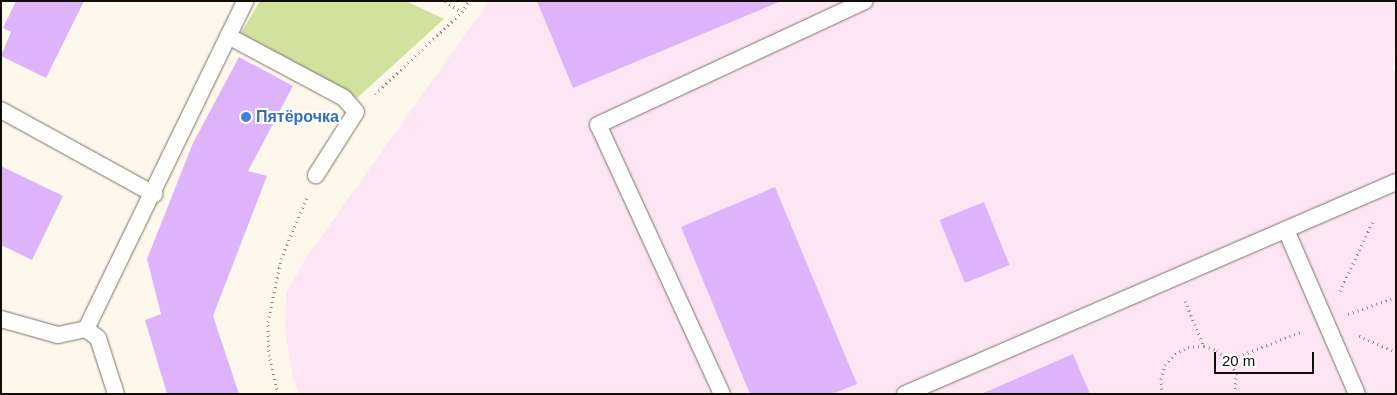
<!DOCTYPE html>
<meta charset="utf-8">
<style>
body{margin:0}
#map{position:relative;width:1397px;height:395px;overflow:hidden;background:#fef7eb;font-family:Arial,sans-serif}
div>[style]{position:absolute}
.medical>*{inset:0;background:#fde6f3}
.green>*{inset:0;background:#d1e19e}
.building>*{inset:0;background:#ddb3fb;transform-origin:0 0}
.path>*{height:3px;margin-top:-1.5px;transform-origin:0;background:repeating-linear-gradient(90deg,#938e85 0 1px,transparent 0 5px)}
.roads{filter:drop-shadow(0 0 1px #7a7265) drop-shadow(0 0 1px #7a7265)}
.service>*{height:16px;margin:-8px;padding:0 8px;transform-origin:8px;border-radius:8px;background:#fff}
.dots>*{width:14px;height:14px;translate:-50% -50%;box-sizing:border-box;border:2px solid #fff;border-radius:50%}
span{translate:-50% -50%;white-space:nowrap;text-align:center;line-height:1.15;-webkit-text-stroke:4px #fff;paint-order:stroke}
.shop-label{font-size:16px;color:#366cbe;font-weight:700}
.left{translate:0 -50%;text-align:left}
.frame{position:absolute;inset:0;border:2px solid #100d08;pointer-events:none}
.scale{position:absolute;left:1214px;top:352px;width:100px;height:22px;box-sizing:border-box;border:2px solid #100d08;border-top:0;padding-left:6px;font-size:15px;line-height:18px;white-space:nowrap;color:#100d08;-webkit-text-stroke:4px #fff;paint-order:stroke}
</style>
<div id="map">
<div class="medical">
<div style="clip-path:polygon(489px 1px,1396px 2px,1396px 42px,1392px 69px,1396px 70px,1396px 394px,299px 394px,292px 374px,285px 330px,286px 293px,306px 258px)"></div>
</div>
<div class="green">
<div style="clip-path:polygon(260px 1px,406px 1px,444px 19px,357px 98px,241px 33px)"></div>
</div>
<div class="building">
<div style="clip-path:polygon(16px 1px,84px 1px,46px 78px,1px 56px,11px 32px,3px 28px)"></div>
<div style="clip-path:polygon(537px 1px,779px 1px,779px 2px,573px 88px)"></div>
<div style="clip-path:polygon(239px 57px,293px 86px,248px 171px,267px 176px,213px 316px,239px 394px,167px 394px,145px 320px,161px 314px,147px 259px,193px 143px)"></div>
<div style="clip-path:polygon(1px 166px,63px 196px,32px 260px,1px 245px)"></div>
<div style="clip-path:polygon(775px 187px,857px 384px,832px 394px,750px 394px,681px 227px)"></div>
<div style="left:984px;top:202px;width:68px;height:48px;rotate:68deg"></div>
<div style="clip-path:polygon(1073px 354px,1090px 394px,981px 394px)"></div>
</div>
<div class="path">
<div style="left:445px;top:1px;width:20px;rotate:33deg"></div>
<div style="left:375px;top:94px;width:120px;rotate:-43.3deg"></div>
<div style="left:462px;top:12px;width:13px;rotate:-58deg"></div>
<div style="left:1340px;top:291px;width:80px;rotate:-64.7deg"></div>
<div style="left:1185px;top:301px;width:49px;rotate:67.1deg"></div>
<div style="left:1348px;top:314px;width:51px;rotate:-19.5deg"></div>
<div style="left:1359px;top:336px;width:40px;rotate:23.4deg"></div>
<div style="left:1229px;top:360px;width:79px;rotate:-21.4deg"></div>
<div style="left:278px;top:394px;width:39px;rotate:-103deg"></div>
<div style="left:269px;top:356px;width:34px;rotate:-92deg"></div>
<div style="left:268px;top:322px;width:64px;rotate:-78.3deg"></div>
<div style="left:281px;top:259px;width:67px;rotate:-67.2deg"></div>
<div style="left:1162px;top:394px;width:15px;rotate:-94deg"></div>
<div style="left:1161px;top:379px;width:15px;rotate:-74deg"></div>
<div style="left:1165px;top:365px;width:15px;rotate:-48deg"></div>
<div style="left:1175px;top:354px;width:15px;rotate:-28deg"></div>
<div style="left:1188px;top:347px;width:16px;rotate:-4deg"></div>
<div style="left:1204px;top:346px;width:14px;rotate:17deg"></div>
<div style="left:1217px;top:350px;width:16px;rotate:40deg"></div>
<div style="left:1229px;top:360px;width:15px;rotate:62deg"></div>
<div style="left:1236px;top:373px;width:21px;rotate:93deg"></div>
</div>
<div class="roads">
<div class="service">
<div style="left:228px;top:36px;width:132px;rotate:28.1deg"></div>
<div style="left:344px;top:98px;width:18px;rotate:49deg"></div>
<div style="left:356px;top:112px;width:75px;rotate:122.4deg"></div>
<div style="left:1px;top:110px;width:175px;rotate:28.8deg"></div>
<div style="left:1286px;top:230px;width:179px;rotate:66.6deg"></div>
<div style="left:1px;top:319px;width:59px;rotate:15.7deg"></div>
<div style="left:58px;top:335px;width:29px;rotate:-12deg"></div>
<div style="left:86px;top:329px;width:15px;rotate:37deg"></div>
<div style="left:98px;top:338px;width:59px;rotate:72.2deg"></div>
<div style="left:86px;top:329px;width:365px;rotate:-64.1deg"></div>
<div style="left:722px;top:394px;width:296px;rotate:-114.7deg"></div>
<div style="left:598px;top:125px;width:294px;rotate:-24.9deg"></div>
<div style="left:905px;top:394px;width:535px;rotate:-23.35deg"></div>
</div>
</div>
<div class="dots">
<div style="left:246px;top:117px;background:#3f7fe0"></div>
</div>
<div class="shop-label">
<span class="left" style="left:256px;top:117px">Пятёрочка</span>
</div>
<div class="frame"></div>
<div class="scale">20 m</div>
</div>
